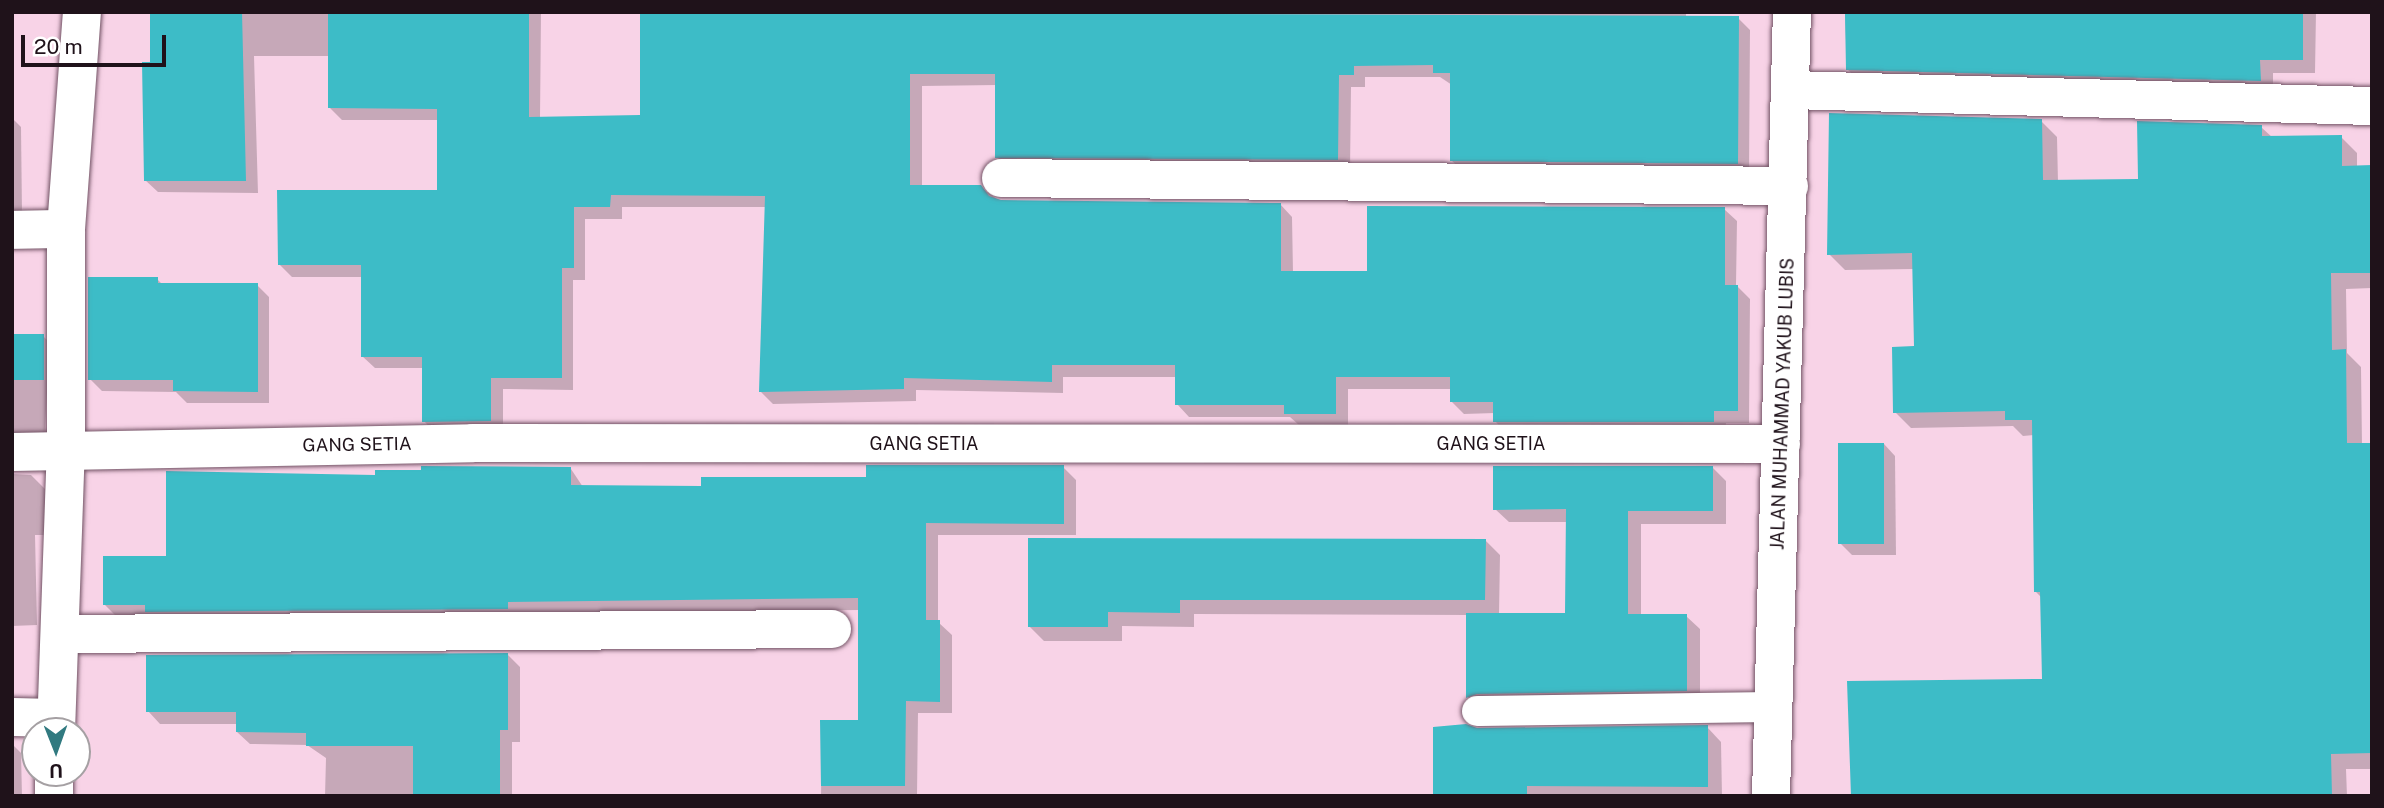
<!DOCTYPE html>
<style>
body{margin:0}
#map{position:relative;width:2384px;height:808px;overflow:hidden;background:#f8d3e7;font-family:"Public Sans",sans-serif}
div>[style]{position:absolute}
.shadow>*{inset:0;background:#0003}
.building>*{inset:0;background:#3dbcc7;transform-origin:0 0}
.roads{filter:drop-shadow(0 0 2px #715264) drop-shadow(0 0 2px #715264)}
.lane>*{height:30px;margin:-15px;padding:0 15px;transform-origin:15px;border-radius:15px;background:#fff}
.street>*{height:38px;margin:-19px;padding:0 19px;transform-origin:19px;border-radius:19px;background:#fff}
.secondary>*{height:38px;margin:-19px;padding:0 19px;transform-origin:19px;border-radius:19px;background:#fff}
span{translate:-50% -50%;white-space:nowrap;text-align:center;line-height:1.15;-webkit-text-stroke:6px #fff;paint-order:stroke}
.street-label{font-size:18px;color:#1f121a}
.frame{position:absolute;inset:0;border:14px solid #1f121a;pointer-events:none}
.north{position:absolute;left:21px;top:717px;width:70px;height:70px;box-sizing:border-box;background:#fff;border:2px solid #a5a0a3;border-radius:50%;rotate:179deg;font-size:19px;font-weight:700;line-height:28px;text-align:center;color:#1f121a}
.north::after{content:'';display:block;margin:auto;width:24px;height:32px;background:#317a80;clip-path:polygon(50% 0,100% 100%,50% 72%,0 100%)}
.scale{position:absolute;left:21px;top:35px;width:145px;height:32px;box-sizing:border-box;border:4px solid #1f121a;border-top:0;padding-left:9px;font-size:21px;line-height:24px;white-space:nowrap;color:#1f121a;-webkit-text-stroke:5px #fff;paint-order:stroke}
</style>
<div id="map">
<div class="shadow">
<div style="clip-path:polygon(152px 12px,541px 12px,540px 119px,641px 117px,641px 12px,1686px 12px,1686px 18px,1738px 18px,1750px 30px,1749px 175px,1464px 172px,1451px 160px,1452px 85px,1440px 77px,1365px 77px,1365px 87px,1351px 87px,1350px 171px,1009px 169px,997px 157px,997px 85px,922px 86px,922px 187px,980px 187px,1001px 202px,1280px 204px,1292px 217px,1293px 272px,1368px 272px,1724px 209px,1737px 221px,1736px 285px,1750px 299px,1749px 423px,1726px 423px,1725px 434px,1507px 434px,1495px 421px,1495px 413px,1464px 414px,1451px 401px,1451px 389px,1348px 389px,1348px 426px,1299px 425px,1290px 417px,1189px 417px,1177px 404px,1177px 377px,1063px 377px,1063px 393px,916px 390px,916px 401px,773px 404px,761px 392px,767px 207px,622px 207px,622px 219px,585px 219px,585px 280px,573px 280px,573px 390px,503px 389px,503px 433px,436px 434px,424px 421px,424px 368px,375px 368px,362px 356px,362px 277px,292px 277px,279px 264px,439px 192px,439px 120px,342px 120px,330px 108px,330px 56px,254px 56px,258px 193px,158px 192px,145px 180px)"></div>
<div style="clip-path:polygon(1845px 12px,2061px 17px,2061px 12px,2316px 12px,2315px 73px,2273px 73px,2273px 93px,1861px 82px,1847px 69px)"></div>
<div style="clip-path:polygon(12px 118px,21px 127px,22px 213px,12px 213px)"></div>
<div style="clip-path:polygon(2041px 121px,2057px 137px,2058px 182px,2140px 181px,2261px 127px,2273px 138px,2341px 137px,2357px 153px,2357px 167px,2372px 167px,2372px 288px,2346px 289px,2347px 353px,2361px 367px,2362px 445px,2372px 445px,2372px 769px,2346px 769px,2347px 796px,1852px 796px,2043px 681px,2042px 598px,2035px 591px,2034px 435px,2023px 436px,2013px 426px,1911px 428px,1895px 412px,1916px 348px,1914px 269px,1845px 270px,1829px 254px)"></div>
<div style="clip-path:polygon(157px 279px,163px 285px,257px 285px,269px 297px,269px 403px,187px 403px,176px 392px,102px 391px,90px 379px)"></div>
<div style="clip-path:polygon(43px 336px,57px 350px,47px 393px,44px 443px,12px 450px,12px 337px)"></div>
<div style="clip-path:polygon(1884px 444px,1895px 456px,1896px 555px,1852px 555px,1840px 543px)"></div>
<div style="clip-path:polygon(1063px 467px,1076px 480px,1076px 535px,938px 535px,938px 622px,952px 635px,952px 713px,918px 713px,917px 796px,821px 796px,822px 721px,860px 721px,860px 610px,117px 617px,105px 605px,168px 557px,376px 477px,571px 469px,583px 487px,702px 488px)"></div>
<div style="clip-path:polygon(1713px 468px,1726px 481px,1726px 524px,1641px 524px,1641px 615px,1686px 616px,1700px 629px,1700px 704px,1481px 710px,1468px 697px,1468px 615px,1194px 614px,1194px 627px,1122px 626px,1122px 641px,1044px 641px,1029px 626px,1485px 540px,1500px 555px,1499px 615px,1566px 615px,1568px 522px,1509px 522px,1495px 509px)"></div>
<div style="clip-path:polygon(12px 474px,31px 475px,45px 489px,46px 535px,35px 535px,37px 625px,12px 626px)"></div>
<div style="clip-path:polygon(508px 655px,520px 667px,520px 742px,512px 742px,512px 796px,325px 796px,326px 758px,307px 745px,250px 744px,237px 732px,237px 724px,160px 724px,148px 711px)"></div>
<div style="clip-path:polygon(1707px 727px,1721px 742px,1722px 796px,1435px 794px)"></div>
<div style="clip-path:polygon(12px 744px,21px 753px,22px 796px,12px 796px)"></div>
</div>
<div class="building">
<div style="clip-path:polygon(150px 12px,242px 12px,246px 181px,144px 181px,142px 62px,150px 62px)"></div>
<div style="clip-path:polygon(328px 12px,529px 12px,529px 117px,640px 115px,640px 12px,1739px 16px,1738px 164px,1450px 161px,1450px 73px,1433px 73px,1433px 65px,1354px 66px,1354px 75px,1339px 75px,1338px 160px,995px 158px,995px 74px,910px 74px,910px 185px,981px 185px,989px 196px,1001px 200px,1281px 203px,1281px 271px,1367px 271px,1367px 206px,1725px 207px,1725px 285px,1738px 285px,1738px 411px,1714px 411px,1714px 422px,1493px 422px,1493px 402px,1450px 402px,1450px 377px,1336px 377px,1336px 414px,1284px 414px,1284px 405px,1175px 405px,1175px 365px,1052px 365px,1052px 382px,904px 378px,904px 389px,759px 392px,765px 196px,611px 195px,610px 207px,574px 207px,574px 268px,562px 268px,562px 378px,491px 378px,491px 421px,422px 422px,422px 357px,361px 357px,361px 265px,278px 265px,277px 190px,437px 190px,437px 109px,328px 108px)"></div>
<div style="clip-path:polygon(2163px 12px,2303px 12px,2303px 60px,2260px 60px,2261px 81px,1846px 70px,1845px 14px)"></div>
<div style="clip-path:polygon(1829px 113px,2042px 119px,2043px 180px,2138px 179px,2137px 121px,2262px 125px,2262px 136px,2342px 135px,2342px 166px,2372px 165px,2372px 273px,2331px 273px,2332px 350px,2346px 349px,2347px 443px,2372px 443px,2372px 753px,2331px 754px,2332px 796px,1851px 796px,1847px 681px,2042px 679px,2040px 592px,2034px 592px,2032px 420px,2005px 420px,2005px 411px,1893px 413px,1892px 347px,1914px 346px,1912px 253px,1827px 255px)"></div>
<div style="clip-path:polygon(88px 277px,158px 277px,158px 283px,258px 283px,258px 392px,173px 391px,173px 380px,88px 380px)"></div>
<div style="left:44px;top:334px;width:46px;height:32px;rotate:90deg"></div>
<div style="left:1838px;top:443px;width:46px;height:101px"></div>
<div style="clip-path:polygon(866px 465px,1064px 465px,1064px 524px,926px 523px,926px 620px,940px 620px,940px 702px,906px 701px,905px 786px,821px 786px,820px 720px,858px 720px,858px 598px,508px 602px,508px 609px,145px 612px,145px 605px,103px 605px,103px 556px,166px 556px,166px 471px,375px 475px,375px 470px,421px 470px,421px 466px,571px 467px,571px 485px,701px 486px,701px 477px,866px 477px)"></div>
<div style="clip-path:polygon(1493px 466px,1713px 466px,1713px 511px,1628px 511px,1628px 614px,1687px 614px,1687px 691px,1477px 694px,1466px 698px,1466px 613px,1565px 613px,1566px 509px,1493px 510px)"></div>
<div style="clip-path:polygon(1028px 538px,1486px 539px,1485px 600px,1180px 600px,1180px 613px,1108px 612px,1108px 627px,1028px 627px)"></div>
<div style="clip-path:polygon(508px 653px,508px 730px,500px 730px,500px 796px,413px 796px,413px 746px,306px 746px,306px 733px,236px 732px,236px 712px,146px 712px,146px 655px)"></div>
<div style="clip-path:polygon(1466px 724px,1477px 728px,1708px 725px,1708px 787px,1527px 786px,1527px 795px,1433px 795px,1433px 727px)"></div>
</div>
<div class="roads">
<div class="lane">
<div style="left:1477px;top:711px;width:297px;rotate:-0.8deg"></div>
</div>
<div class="street">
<div style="left:1791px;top:90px;width:581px;rotate:1.58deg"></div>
<div style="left:1001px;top:178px;width:788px;rotate:0.58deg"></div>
<div style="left:12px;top:230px;width:54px;rotate:-1.1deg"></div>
<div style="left:12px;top:452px;width:461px;rotate:-1.1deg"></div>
<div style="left:473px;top:443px;width:1308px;rotate:0.04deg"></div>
<div style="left:60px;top:634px;width:772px;rotate:-0.37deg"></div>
<div style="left:12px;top:717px;width:44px;rotate:1.3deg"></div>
<div style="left:56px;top:731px;width:280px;rotate:-88deg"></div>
<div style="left:66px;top:451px;width:222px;rotate:-90deg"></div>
<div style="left:66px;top:229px;width:218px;rotate:-85.8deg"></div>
<div style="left:54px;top:796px;width:23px;rotate:-90deg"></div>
</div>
<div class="secondary">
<div style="left:1771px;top:796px;width:784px;rotate:-88.47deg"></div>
</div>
</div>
<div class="street-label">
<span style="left:1783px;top:404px;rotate:-88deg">JALAN MUHAMMAD YAKUB LUBIS</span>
<span style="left:924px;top:444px">GANG SETIA</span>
<span style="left:1491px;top:444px">GANG SETIA</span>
<span style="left:357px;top:445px;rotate:-1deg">GANG SETIA</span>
</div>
<div class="frame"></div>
<div class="north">U</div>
<div class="scale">20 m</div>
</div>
